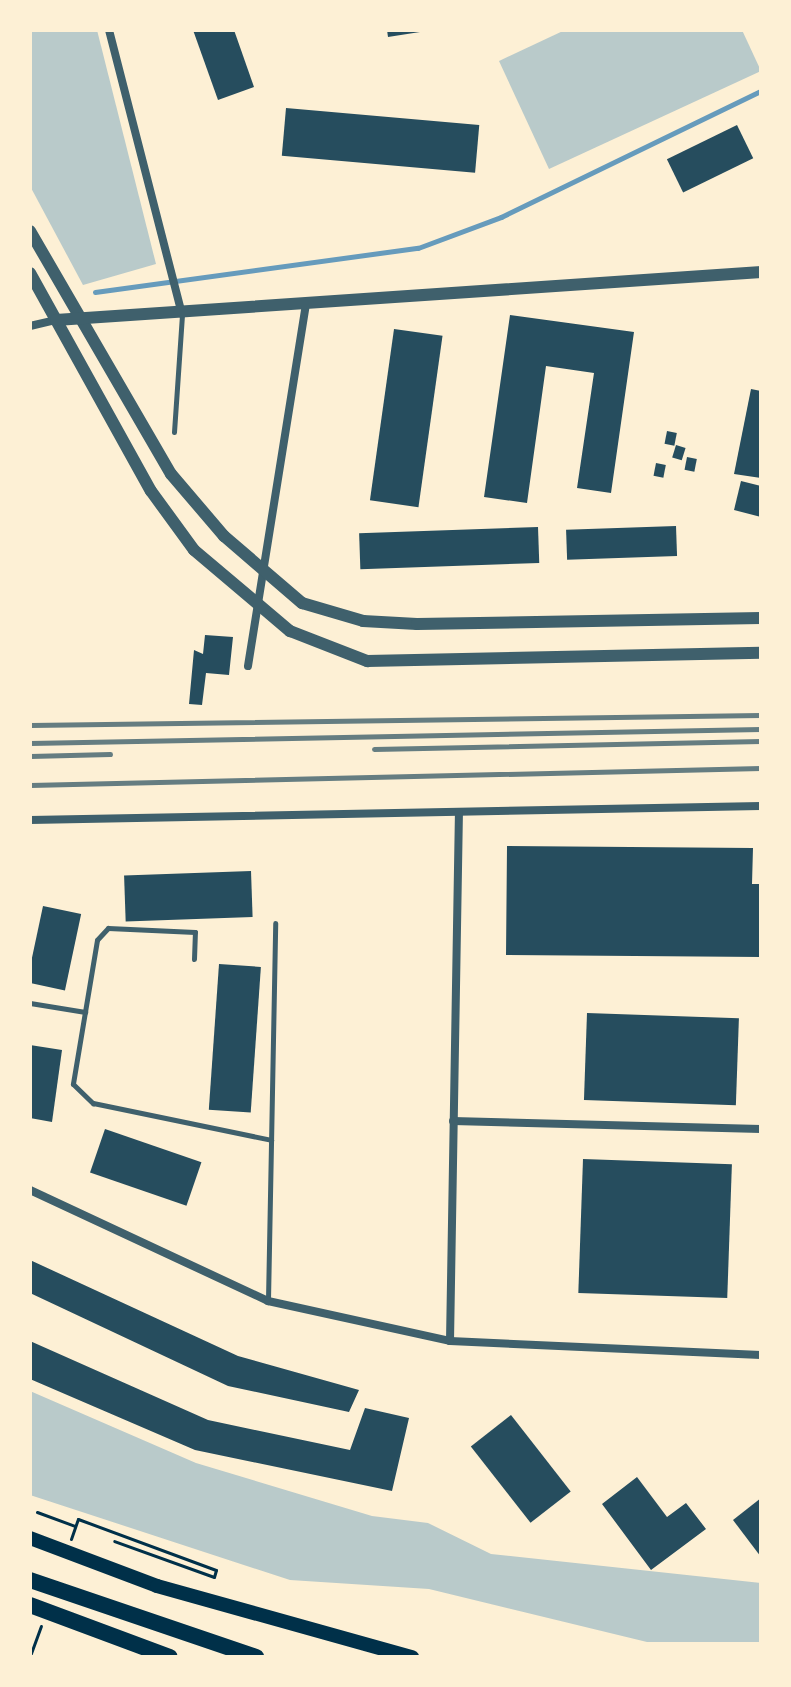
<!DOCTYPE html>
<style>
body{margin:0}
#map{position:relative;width:791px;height:1687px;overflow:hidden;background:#fdf0d5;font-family:"Exo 2",sans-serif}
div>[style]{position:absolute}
.green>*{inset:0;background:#b9caca}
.stream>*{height:5px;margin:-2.5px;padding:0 2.5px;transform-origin:2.5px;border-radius:2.5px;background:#669bbc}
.building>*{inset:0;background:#264d5e;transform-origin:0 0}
.path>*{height:3px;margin:-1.5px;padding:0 1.5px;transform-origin:1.5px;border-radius:1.5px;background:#003049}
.service>*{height:5px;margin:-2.5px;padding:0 2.5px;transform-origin:2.5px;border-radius:2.5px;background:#3f606c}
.minor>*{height:8px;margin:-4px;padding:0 4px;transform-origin:4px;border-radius:4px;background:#3f606c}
.tertiary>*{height:12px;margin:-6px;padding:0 6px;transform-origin:6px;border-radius:6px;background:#3f606c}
.secondary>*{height:14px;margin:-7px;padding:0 7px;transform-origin:7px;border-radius:7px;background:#003049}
.trunk>*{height:16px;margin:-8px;padding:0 8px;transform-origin:8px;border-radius:8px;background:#003049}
.rail>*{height:5px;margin:-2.5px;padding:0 2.5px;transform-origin:2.5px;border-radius:2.5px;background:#657d81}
span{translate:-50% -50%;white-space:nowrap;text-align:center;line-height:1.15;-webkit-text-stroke:6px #fdf0d5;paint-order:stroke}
.frame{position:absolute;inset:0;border:32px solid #fdf0d5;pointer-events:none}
</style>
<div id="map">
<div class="green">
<div style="clip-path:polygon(30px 30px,97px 30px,156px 264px,83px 285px,30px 186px)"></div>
<div style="clip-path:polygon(565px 30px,742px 30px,761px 71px,549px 169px,499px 61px)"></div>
<div style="clip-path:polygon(30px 1391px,196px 1463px,372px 1516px,428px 1523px,491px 1554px,761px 1583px,761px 1642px,647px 1642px,429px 1589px,290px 1580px,30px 1495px)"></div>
</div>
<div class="stream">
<div style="left:95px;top:292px;width:326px;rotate:-7.8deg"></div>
<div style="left:418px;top:248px;width:89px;rotate:-20.5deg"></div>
<div style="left:501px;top:217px;width:289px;rotate:-25.9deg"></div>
</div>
<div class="building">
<div style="clip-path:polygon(193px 30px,234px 30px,254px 87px,218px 100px)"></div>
<div style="clip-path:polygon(387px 30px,420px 30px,420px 32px,388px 37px)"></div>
<div style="left:286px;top:108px;width:194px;height:48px;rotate:5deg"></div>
<div style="left:737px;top:125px;width:37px;height:78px;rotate:64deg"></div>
<div style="clip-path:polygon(510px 315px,634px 332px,611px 493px,577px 488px,594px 373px,546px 366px,527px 503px,484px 497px)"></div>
<div style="left:394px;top:329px;width:49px;height:173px;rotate:8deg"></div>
<div style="clip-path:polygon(751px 389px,761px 391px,761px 478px,734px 474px)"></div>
<div style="left:667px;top:431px;width:10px;height:13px;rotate:11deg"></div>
<div style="left:676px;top:445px;width:10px;height:13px;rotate:17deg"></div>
<div style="left:687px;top:457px;width:10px;height:13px;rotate:11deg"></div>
<div style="left:656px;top:463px;width:10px;height:13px;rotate:11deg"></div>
<div style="clip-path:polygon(741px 481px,761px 486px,761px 517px,734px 510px)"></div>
<div style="left:676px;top:526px;width:30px;height:110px;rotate:88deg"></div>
<div style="left:538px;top:527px;width:36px;height:179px;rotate:88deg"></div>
<div style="clip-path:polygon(205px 635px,233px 637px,229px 675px,206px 673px,202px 705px,189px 704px,194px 650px,203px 654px)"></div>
<div style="clip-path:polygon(507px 846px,753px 848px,752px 884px,761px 884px,761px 957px,506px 955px)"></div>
<div style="left:251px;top:871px;width:46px;height:127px;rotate:88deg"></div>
<div style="left:43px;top:906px;width:39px;height:78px;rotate:12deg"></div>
<div style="left:219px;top:964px;width:42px;height:146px;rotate:4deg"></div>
<div style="left:587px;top:1013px;width:152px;height:87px;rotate:2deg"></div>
<div style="clip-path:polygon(30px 1045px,62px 1050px,52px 1122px,30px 1118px)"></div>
<div style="left:105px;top:1129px;width:102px;height:46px;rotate:19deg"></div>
<div style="left:583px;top:1159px;width:149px;height:134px;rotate:2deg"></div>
<div style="clip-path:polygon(30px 1260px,238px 1356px,359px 1390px,349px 1412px,228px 1386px,30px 1293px)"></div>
<div style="clip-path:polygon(30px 1341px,208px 1420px,350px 1450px,365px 1408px,409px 1418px,392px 1491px,195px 1450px,30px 1379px)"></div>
<div style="left:511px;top:1415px;width:97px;height:51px;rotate:52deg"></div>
<div style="clip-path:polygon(637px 1477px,667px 1517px,686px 1503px,706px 1529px,651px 1570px,602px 1504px)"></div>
<div style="clip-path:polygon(761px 1498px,761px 1557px,733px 1520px)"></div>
</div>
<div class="path">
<div style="left:37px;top:1512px;width:40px;rotate:20.2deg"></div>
<div style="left:71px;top:1539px;width:21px;rotate:-71deg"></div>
<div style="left:78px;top:1519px;width:147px;rotate:20.3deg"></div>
<div style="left:216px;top:1570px;width:7px;rotate:106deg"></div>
<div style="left:214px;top:1577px;width:106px;rotate:-160.2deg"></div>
<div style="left:30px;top:1656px;width:32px;rotate:-70deg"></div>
</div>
<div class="service">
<div style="left:174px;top:432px;width:117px;rotate:-86.1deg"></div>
<div style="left:194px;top:959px;width:27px;rotate:-88deg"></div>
<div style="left:195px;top:932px;width:87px;rotate:-177.4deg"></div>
<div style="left:108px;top:928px;width:16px;rotate:133deg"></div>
<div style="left:97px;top:940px;width:146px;rotate:99.5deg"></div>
<div style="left:73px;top:1084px;width:28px;rotate:44deg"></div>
<div style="left:93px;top:1103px;width:182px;rotate:11.7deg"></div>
<div style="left:30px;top:1003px;width:56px;rotate:9.3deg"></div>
<div style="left:268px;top:1300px;width:377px;rotate:-88.9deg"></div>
</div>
<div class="minor">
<div style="left:109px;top:30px;width:293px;rotate:75.6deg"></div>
<div style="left:30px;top:326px;width:27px;rotate:-13deg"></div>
<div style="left:248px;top:666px;width:366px;rotate:-80.9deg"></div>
<div style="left:30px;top:820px;width:731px;rotate:-1.1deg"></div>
<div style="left:453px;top:1121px;width:308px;rotate:1.5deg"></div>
<div style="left:30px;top:1190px;width:263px;rotate:25deg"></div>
<div style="left:268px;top:1301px;width:186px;rotate:12.4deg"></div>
<div style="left:450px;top:1341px;width:311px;rotate:2.6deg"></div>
<div style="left:450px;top:1341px;width:529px;rotate:-89.03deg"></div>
</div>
<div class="tertiary">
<div style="left:30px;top:231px;width:281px;rotate:59.9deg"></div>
<div style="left:171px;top:474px;width:82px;rotate:49.5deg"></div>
<div style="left:224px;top:536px;width:103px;rotate:40.7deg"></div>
<div style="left:302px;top:603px;width:64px;rotate:16.4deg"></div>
<div style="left:363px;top:621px;width:54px;rotate:3.2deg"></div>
<div style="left:417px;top:624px;width:344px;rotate:-1deg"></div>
<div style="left:30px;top:273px;width:249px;rotate:61deg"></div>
<div style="left:151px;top:491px;width:73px;rotate:53.9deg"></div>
<div style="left:194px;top:550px;width:126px;rotate:40.2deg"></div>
<div style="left:290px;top:631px;width:83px;rotate:21.3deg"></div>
<div style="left:367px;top:661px;width:394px;rotate:-1.2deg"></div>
<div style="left:56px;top:320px;width:707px;rotate:-3.89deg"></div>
</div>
<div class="secondary">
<div style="left:30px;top:1538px;width:136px;rotate:20.7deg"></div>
<div style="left:157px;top:1586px;width:265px;rotate:15.6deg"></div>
</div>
<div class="trunk">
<div style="left:30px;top:1580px;width:239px;rotate:18.8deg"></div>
<div style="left:30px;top:1605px;width:149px;rotate:20.4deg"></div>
</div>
<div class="rail">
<div style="left:30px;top:725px;width:731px;rotate:-0.78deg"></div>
<div style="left:30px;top:743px;width:731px;rotate:-1.1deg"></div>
<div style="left:374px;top:749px;width:387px;rotate:-1.2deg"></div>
<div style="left:30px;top:756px;width:80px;rotate:-1.4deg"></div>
<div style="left:30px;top:785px;width:731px;rotate:-1.33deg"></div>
</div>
<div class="frame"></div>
</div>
